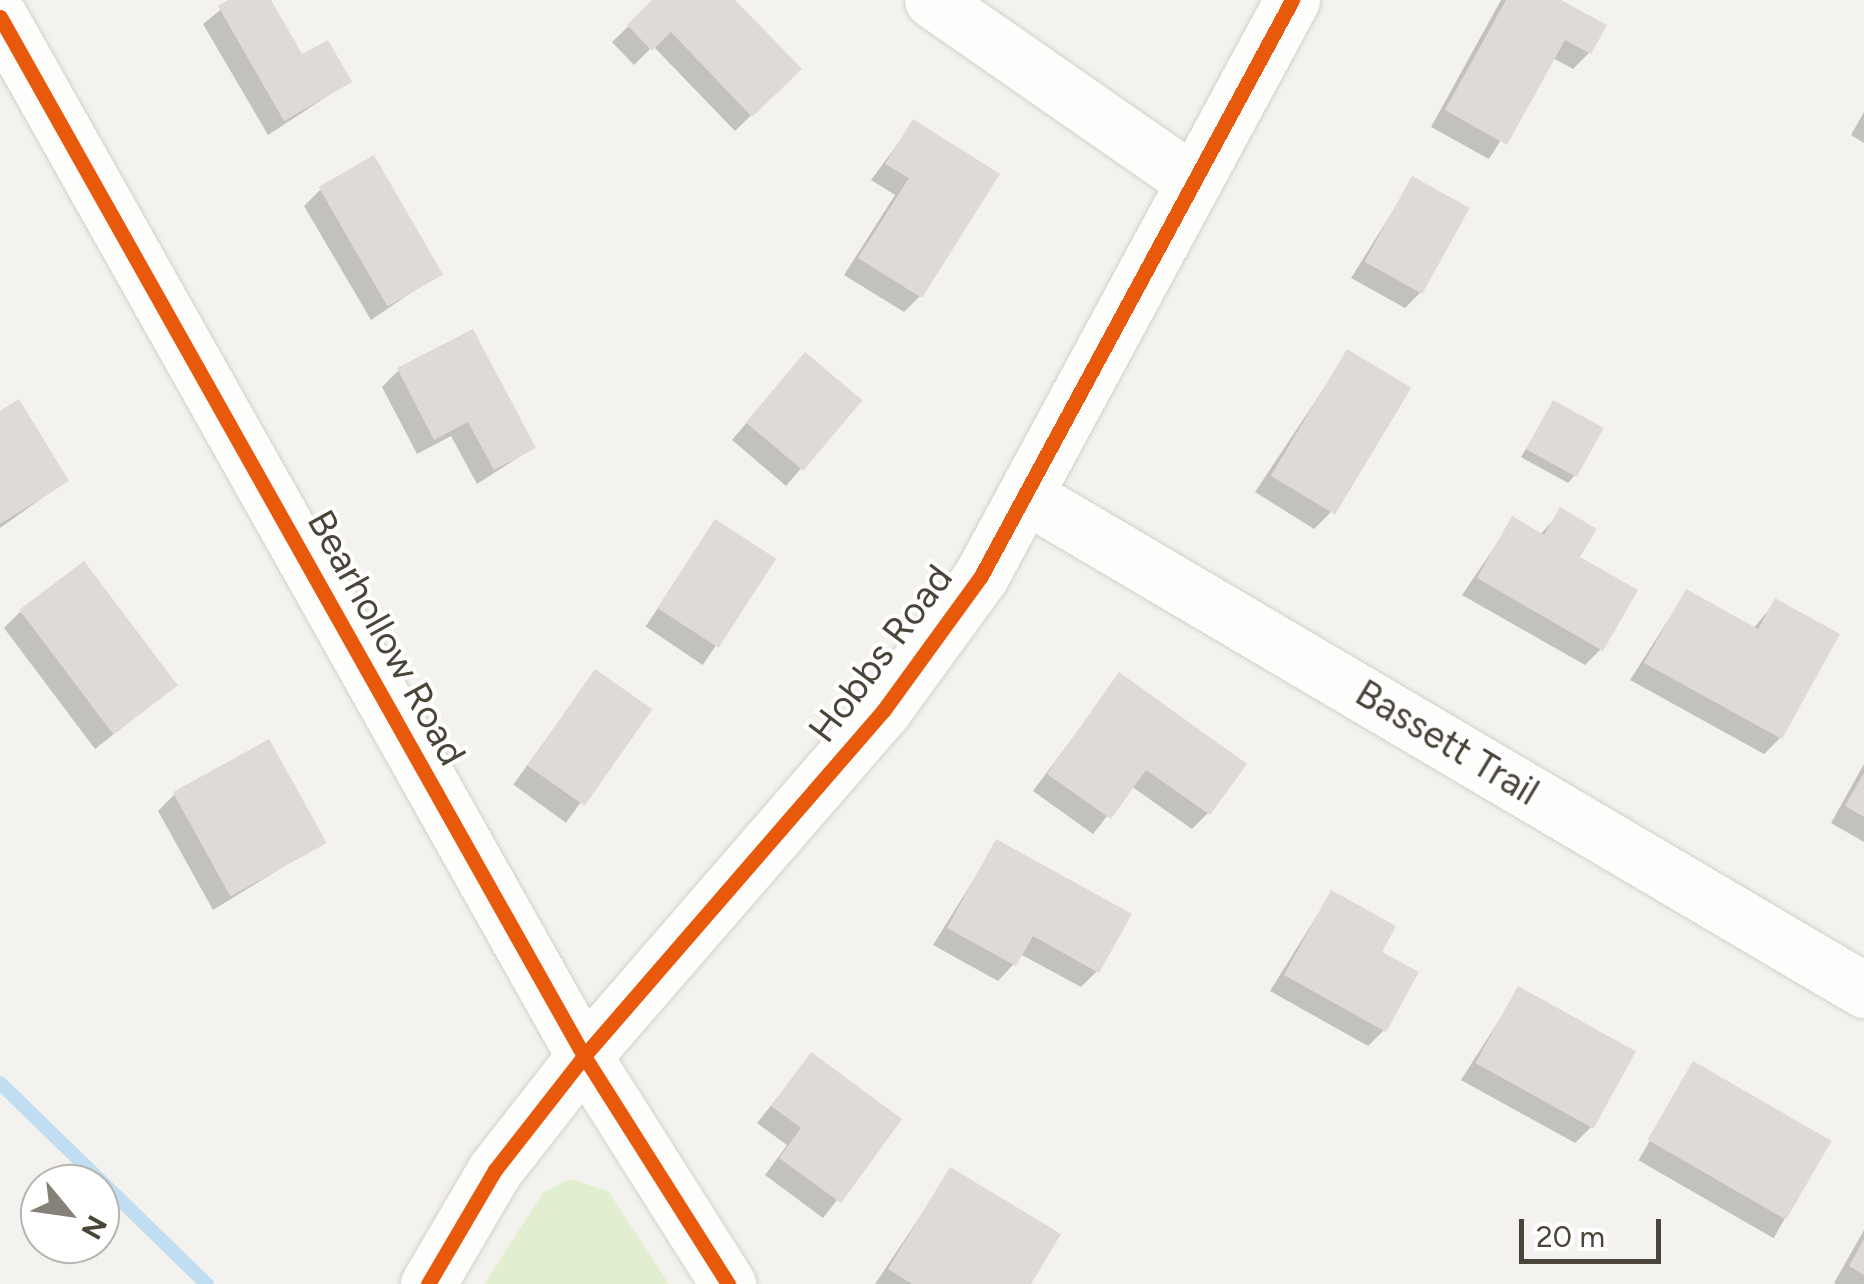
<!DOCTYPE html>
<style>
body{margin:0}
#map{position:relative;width:1864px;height:1284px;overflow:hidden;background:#f4f2ee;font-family:Figtree,sans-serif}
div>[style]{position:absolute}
.green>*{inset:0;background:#e1eecf}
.shadow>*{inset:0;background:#0003;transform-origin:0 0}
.stream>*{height:14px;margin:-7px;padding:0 7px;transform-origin:7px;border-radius:7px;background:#c0ddf1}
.building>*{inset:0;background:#dedbd6;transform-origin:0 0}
.roads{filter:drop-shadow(0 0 2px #d2d0cb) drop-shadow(0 0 2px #d2d0cb)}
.minor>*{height:55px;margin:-27.5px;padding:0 27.5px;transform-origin:27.5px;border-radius:27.5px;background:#fdfdfc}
.cycleway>*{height:15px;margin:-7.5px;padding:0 7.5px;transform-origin:7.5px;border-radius:7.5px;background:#e8590c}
span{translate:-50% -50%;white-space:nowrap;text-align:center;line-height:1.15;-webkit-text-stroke:8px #fff;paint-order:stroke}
.street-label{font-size:38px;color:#4b4439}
.north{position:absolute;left:20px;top:1164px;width:100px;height:100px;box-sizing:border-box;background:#fff;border:2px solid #b7b4b0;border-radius:50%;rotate:119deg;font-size:28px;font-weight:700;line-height:40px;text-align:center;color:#4b4439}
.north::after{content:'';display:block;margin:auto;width:35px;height:45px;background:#868178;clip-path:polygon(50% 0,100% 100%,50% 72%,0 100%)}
.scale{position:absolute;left:1519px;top:1219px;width:142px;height:45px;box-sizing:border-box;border:5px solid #4b4439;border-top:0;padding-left:12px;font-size:30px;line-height:35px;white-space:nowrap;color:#4b4439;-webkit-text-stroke:8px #fff;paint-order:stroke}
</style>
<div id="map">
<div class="green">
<div style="clip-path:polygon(570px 1179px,608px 1191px,669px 1284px,484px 1284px,543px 1193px)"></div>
</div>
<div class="shadow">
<div style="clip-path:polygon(233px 0,268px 0,301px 58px,349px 82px,268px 135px,203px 24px)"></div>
<div style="clip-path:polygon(656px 0,732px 0,798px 69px,735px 131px,653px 46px,634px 65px,612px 42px)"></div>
<div style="clip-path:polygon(1501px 0,1556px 0,1589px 53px,1573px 69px,1553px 58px,1489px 159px,1431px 127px)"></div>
<div style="clip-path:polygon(1864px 112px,1864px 143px,1851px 135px)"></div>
<div style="clip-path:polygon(914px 122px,920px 296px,904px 312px,844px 275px,895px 195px,871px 180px)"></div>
<div style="clip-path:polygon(1413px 179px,1421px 292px,1405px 308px,1351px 278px)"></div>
<div style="clip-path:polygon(320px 190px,440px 273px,371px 320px,304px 206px)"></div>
<div style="clip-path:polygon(1348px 352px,1330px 513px,1314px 529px,1255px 492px)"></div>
<div style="clip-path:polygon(398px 371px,533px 448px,477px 484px,451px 436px,417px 454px,382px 387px)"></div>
<div style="clip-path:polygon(790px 371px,859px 400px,786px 486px,732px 440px)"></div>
<div style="clip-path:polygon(1554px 403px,1575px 475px,1568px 483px,1521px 457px)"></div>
<div style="clip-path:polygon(0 414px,66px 481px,0 528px)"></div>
<div style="clip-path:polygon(1561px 511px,1601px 649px,1585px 665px,1462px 595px,1513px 520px,1540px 535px)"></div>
<div style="left:716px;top:522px;width:69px;height:126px;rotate:34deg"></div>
<div style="clip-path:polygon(1686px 592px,1753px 629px,1775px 602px,1780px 738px,1764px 754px,1630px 680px)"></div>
<div style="clip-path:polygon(20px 612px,175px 686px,95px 749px,4px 628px)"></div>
<div style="left:595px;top:672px;width:65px;height:139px;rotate:36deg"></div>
<div style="clip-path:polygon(1119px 676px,1208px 813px,1192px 829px,1131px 786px,1093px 834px,1033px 791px)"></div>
<div style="clip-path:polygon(1864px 764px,1864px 842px,1831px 823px)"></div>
<div style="clip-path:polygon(174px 795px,323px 842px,213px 910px,158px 811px)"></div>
<div style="clip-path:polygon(997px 842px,1097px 971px,1081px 987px,1022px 955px,998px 981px,933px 945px)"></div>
<div style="clip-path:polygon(1331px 893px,1379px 953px,1384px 1030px,1368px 1046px,1270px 991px)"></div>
<div style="clip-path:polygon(1519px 989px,1591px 1127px,1575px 1143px,1461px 1080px)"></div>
<div style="clip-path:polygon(811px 1055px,899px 1120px,823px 1218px,765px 1175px,787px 1145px,757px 1123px)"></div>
<div style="left:1694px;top:1064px;width:156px;height:111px;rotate:30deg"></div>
<div style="clip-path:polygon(951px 1170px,1028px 1284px,875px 1284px)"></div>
<div style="clip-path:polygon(1864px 1230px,1864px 1284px,1836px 1284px,1834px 1283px)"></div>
</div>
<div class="stream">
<div style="left:0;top:1083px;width:289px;rotate:44.2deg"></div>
</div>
<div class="building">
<div style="clip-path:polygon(228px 0,271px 0,302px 54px,328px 40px,352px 82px,284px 121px,218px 6px)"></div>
<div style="clip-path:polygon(652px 0,735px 0,802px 69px,752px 117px,671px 32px,652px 51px,627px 25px)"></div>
<div style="clip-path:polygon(1506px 0,1561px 0,1607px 25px,1591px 54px,1565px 40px,1507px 145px,1445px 110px)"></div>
<div style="clip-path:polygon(913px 119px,1000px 174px,922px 298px,858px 258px,909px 178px,885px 164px)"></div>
<div style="left:374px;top:155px;width:138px;height:64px;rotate:60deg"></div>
<div style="left:1412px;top:176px;width:66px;height:98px;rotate:29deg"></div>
<div style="clip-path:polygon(473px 329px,536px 448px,494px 470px,468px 422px,434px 440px,397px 368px)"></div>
<div style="left:1347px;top:349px;width:75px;height:148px;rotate:31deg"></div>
<div style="left:805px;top:352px;width:75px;height:92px;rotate:40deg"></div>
<div style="clip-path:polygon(19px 399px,69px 481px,0 524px,0 411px)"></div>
<div style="left:1553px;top:400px;width:58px;height:56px;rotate:29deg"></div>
<div style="clip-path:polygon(1560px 507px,1597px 529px,1580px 557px,1638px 590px,1603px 651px,1477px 578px,1512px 516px,1544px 535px)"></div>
<div style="left:715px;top:519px;width:73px;height:106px;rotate:33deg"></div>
<div style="left:84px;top:561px;width:156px;height:81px;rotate:53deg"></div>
<div style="clip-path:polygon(1686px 589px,1758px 629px,1775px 598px,1840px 634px,1782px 739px,1644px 663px)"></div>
<div style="left:595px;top:669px;width:70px;height:118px;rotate:35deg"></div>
<div style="clip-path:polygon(1119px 672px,1247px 764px,1210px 815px,1146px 770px,1111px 819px,1047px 774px)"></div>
<div style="left:269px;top:739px;width:119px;height:110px;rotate:61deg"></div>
<div style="clip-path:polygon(1864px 773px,1864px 817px,1845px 806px)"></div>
<div style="clip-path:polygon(996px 839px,1132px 914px,1099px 973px,1033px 936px,1016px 966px,947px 928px)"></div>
<div style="clip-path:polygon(1331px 890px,1396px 926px,1382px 952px,1419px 972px,1386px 1032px,1284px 975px)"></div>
<div style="left:1518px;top:986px;width:135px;height:88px;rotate:29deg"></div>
<div style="clip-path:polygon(811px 1052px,902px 1119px,841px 1203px,779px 1158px,801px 1128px,771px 1106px)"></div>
<div style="left:1693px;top:1061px;width:160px;height:91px;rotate:30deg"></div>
<div style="clip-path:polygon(950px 1167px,1061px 1234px,1031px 1284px,912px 1284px,888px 1269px)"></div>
<div style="clip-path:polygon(1864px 1239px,1864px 1275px,1849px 1266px)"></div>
</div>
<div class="roads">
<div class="minor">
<div style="left:932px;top:0;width:319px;rotate:34.8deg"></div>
<div style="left:0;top:17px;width:1192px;rotate:60.66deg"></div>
<div style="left:584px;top:1056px;width:270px;rotate:57.7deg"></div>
<div style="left:1028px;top:497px;width:971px;rotate:30.53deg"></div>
<div style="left:428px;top:1284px;width:132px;rotate:-59.6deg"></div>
<div style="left:495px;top:1170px;width:145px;rotate:-52deg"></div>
<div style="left:584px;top:1056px;width:457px;rotate:-49.1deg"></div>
<div style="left:883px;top:711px;width:167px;rotate:-54deg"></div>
<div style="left:981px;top:576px;width:655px;rotate:-61.63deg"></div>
</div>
</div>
<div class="cycleway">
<div style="left:0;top:17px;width:1192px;rotate:60.66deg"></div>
<div style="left:584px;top:1056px;width:270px;rotate:57.7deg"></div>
<div style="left:428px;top:1284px;width:132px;rotate:-59.6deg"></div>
<div style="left:495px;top:1170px;width:145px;rotate:-52deg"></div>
<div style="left:584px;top:1056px;width:457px;rotate:-49.1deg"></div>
<div style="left:883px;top:711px;width:167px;rotate:-54deg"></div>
<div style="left:981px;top:576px;width:655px;rotate:-61.63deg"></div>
</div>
<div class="street-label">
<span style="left:386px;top:638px;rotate:61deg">Bearhollow Road</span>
<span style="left:881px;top:654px;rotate:-53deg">Hobbs Road</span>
<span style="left:1447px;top:743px;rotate:31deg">Bassett Trail</span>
</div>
<div class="north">N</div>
<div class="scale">20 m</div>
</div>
